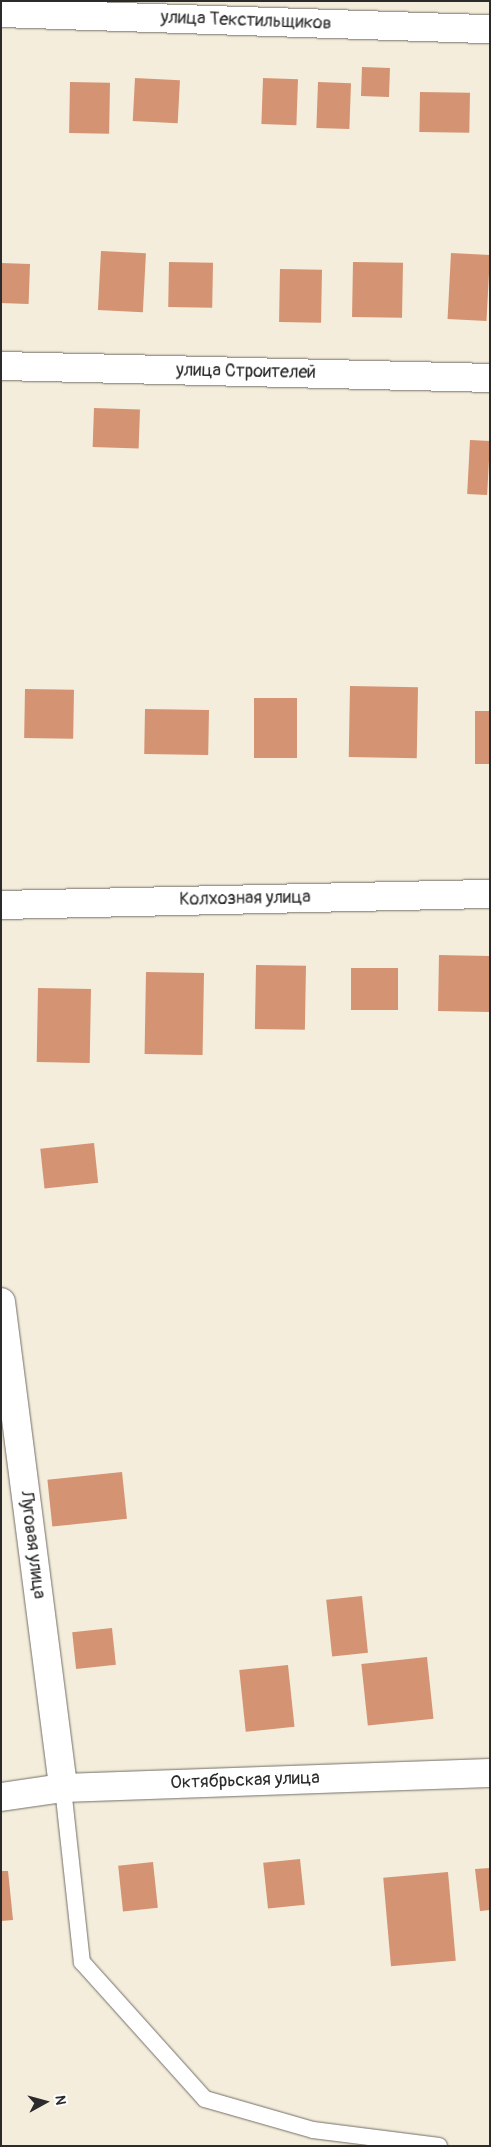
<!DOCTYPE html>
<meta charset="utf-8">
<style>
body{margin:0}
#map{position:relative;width:491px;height:2147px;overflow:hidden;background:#f5eddb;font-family:Pangolin,sans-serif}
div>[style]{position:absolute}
.building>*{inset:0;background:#d49372;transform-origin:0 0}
.roads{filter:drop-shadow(0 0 1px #726f69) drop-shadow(0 0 1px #726f69)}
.lane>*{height:16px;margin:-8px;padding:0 8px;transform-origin:8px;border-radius:8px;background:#fff}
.street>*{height:28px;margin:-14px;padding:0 14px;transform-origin:14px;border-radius:14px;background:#fff}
span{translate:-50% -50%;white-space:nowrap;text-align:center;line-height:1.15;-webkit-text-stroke:4.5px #fff;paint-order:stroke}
.street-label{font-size:18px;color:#2b2b2b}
.frame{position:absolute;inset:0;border:2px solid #2b2b2b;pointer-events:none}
.north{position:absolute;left:20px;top:2077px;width:50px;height:50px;-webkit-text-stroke:4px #fff;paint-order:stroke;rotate:83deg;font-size:14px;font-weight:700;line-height:20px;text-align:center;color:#2b2b2b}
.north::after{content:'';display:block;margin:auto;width:18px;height:22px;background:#2b2b2b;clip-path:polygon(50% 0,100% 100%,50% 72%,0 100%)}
</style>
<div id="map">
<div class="building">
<div style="left:362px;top:67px;width:28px;height:29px;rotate:2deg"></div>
<div style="left:135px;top:78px;width:45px;height:43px;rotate:3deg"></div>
<div style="left:263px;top:78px;width:35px;height:46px;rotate:2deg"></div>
<div style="left:70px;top:82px;width:40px;height:51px;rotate:1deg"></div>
<div style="left:318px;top:82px;width:33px;height:46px;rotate:2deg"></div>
<div style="left:420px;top:92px;width:50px;height:40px;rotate:1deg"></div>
<div style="left:101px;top:251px;width:45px;height:59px;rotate:3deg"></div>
<div style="left:451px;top:253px;width:39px;height:66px;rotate:3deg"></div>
<div style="left:169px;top:262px;width:44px;height:45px;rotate:1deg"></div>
<div style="left:353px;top:262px;width:50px;height:55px;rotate:1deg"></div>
<div style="left:1px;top:263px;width:29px;height:40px;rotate:2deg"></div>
<div style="left:280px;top:269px;width:42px;height:53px;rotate:1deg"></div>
<div style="left:94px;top:408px;width:46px;height:39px;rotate:2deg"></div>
<div style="left:470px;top:440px;width:20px;height:54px;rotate:3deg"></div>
<div style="left:350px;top:686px;width:68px;height:71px;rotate:1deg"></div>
<div style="left:25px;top:689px;width:49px;height:49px;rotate:1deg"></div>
<div style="left:254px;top:698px;width:43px;height:60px"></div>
<div style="left:145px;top:709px;width:64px;height:45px;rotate:1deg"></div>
<div style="left:475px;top:711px;width:15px;height:53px"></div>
<div style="left:439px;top:955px;width:51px;height:56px;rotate:1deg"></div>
<div style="left:256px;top:965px;width:50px;height:64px;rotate:1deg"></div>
<div style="left:351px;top:968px;width:47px;height:42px"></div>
<div style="left:146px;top:972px;width:58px;height:82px;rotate:1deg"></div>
<div style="left:38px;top:988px;width:53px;height:74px;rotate:1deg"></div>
<div style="left:94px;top:1143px;width:40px;height:54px;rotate:84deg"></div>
<div style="left:122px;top:1472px;width:47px;height:75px;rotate:84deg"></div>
<div style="left:362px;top:1596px;width:57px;height:36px;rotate:84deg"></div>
<div style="left:112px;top:1628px;width:37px;height:40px;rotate:84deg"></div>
<div style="left:427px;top:1657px;width:62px;height:66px;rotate:84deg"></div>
<div style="left:288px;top:1665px;width:62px;height:49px;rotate:84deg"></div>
<div style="left:300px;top:1859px;width:46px;height:37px;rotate:84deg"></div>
<div style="left:153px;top:1862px;width:46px;height:35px;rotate:84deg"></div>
<div style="clip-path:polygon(490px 1868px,490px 1910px,480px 1911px,475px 1869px)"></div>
<div style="clip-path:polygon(1px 1871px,8px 1871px,13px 1920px,1px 1921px)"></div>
<div style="left:448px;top:1872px;width:89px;height:65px;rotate:85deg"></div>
</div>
<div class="roads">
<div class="lane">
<div style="left:63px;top:1788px;width:175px;rotate:83.8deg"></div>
<div style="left:82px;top:1962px;width:184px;rotate:48.1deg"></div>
<div style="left:205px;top:2099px;width:112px;rotate:16deg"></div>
<div style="left:313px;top:2130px;width:127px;rotate:7.2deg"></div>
</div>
<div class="street">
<div style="left:1px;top:13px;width:489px;rotate:1.9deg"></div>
<div style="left:1px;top:366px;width:489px;rotate:1.4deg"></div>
<div style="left:1px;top:905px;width:489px;rotate:-1.3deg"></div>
<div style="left:1px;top:1302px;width:490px;rotate:82.7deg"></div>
<div style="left:1px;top:1797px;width:63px;rotate:-8.3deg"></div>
<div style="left:63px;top:1788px;width:427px;rotate:-2deg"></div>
</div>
</div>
<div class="street-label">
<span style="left:246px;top:21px;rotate:2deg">улица Текстильщиков</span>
<span style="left:246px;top:372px;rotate:1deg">улица Строителей</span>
<span style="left:245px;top:899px;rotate:-1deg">Колхозная улица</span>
<span style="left:32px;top:1545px;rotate:83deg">Луговая улица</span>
<span style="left:245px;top:1781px;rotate:-2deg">Октябрьская улица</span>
</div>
<div class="frame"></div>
<div class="north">N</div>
</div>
